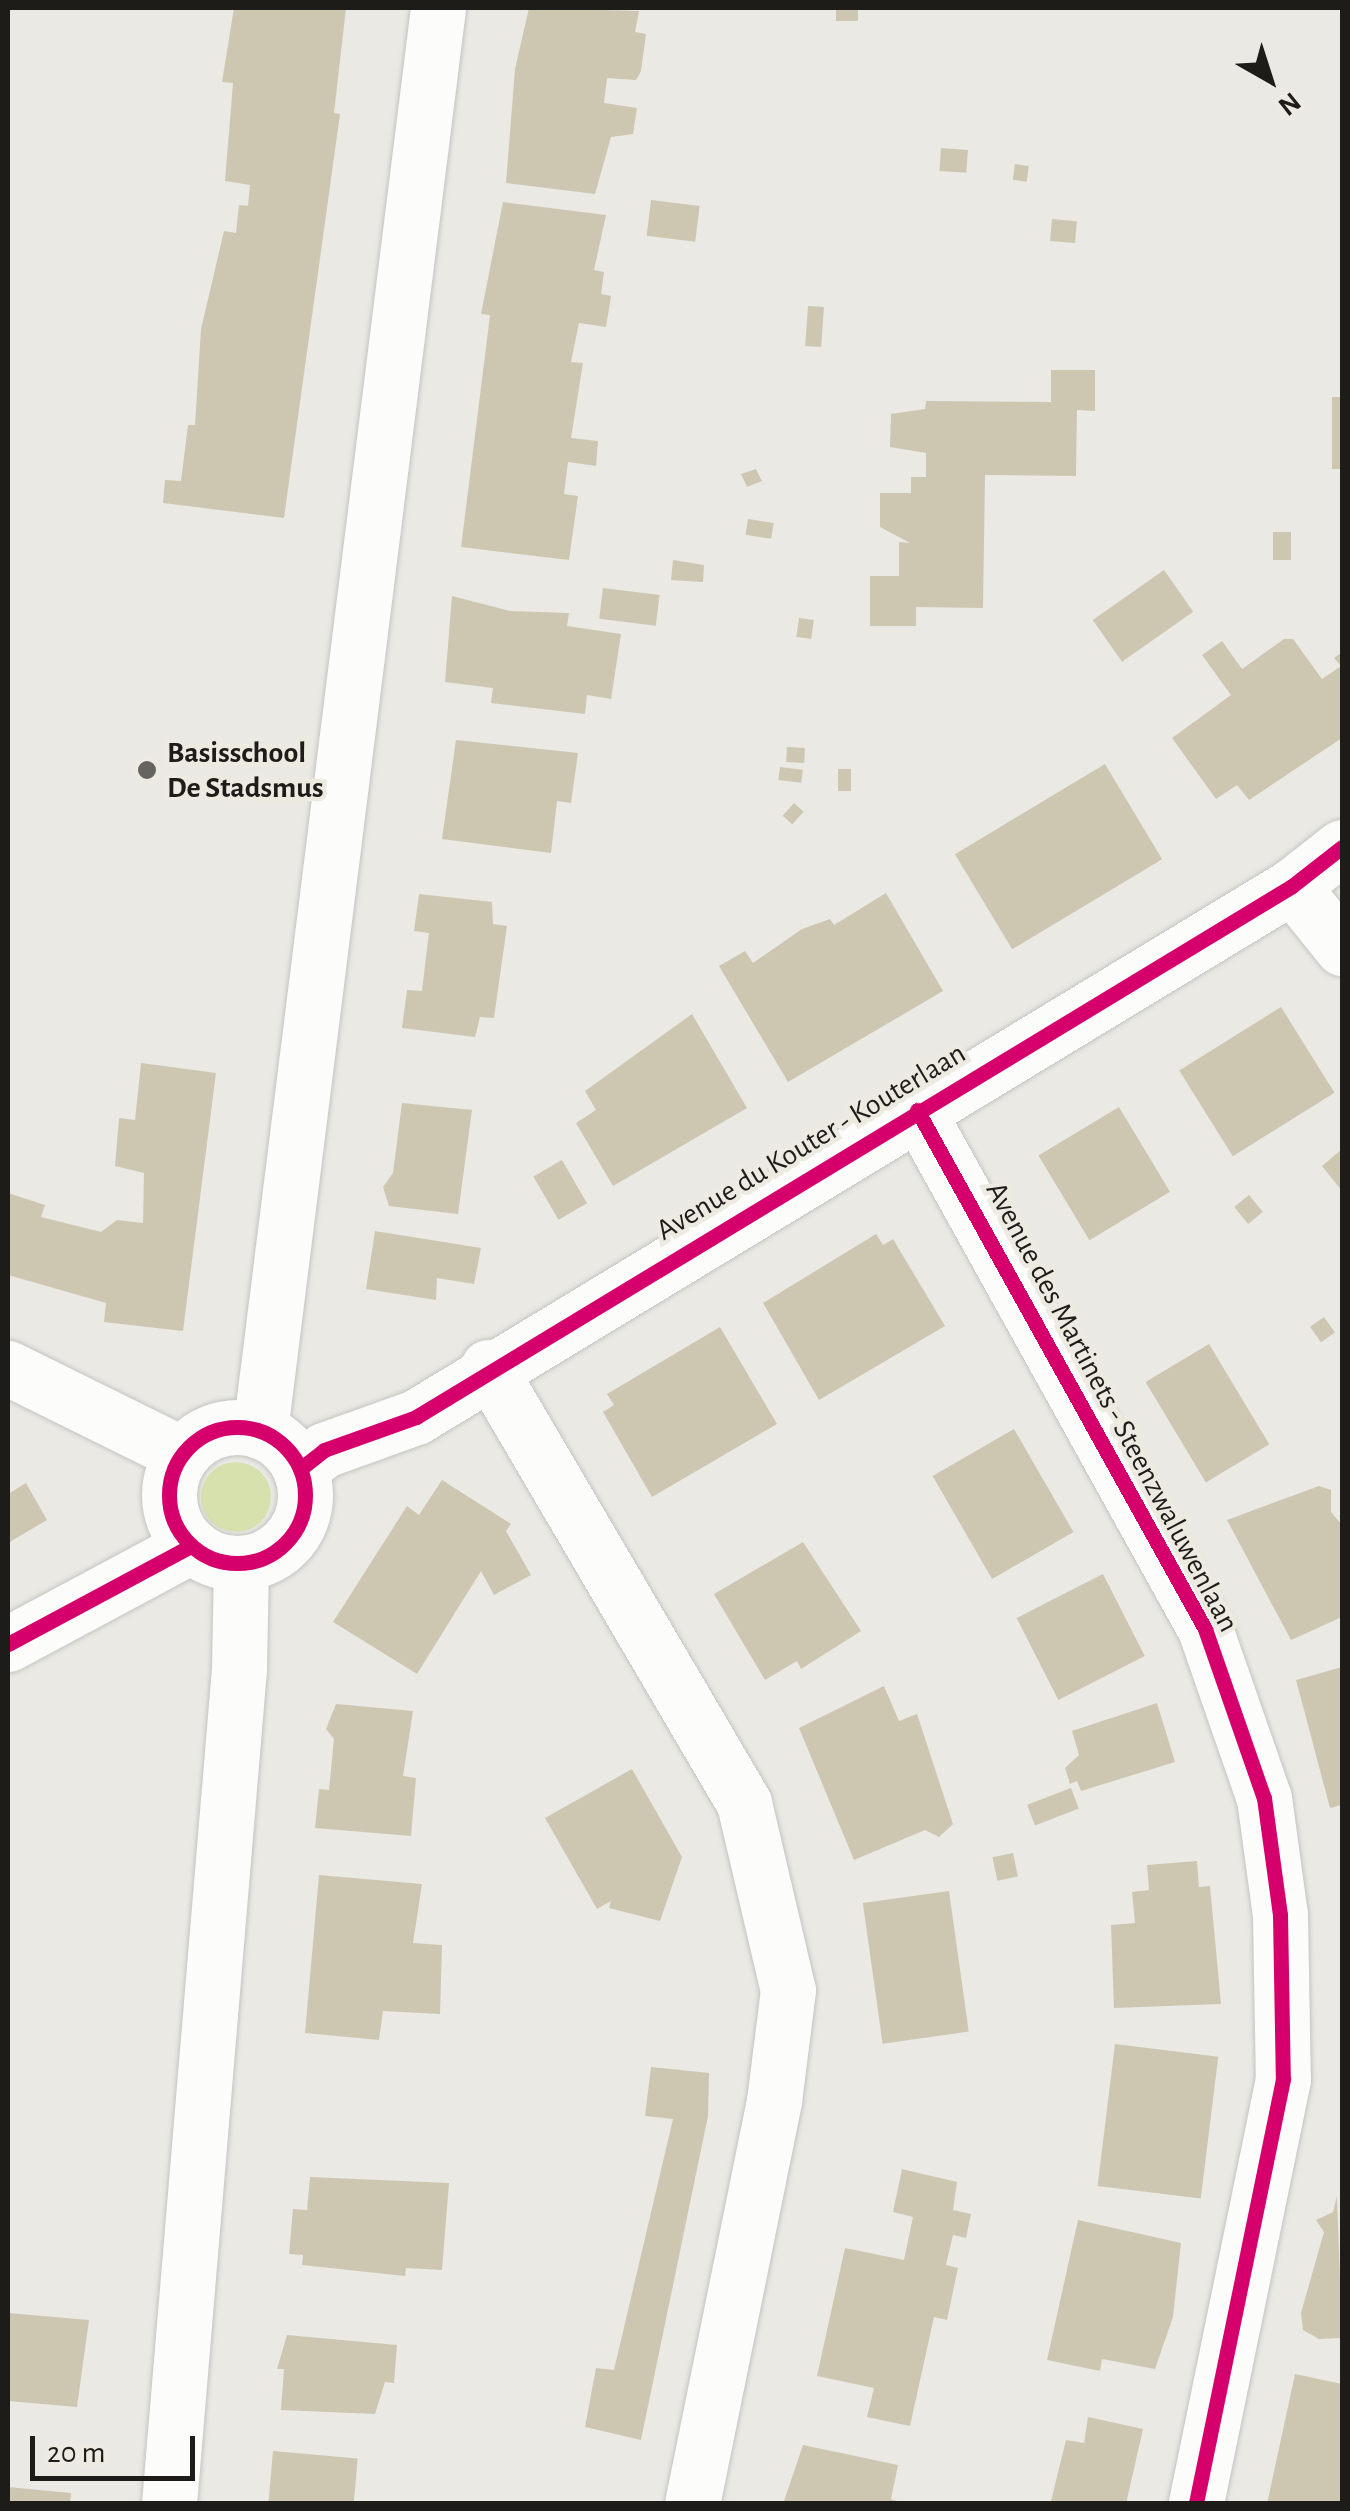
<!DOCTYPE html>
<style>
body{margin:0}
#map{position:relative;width:1350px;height:2511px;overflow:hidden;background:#eae9e4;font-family:"Alegreya Sans",sans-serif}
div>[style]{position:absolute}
.green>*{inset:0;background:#d7e1ae}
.round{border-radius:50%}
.building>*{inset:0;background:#cdc7b2;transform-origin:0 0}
.roads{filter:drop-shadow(0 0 2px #c4c4c0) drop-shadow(0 0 2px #c4c4c0)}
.minor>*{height:55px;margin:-27.5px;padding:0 27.5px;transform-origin:27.5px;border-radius:27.5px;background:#fcfcfb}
.minor>.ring{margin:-27.5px;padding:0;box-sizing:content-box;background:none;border:55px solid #fcfcfb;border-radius:50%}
.cycleway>*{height:15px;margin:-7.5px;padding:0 7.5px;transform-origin:7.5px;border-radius:7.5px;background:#d6006c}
.cycleway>.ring{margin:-7.5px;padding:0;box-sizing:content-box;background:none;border:15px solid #d6006c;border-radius:50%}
.dots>*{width:28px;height:28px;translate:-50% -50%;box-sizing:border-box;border:5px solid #edeae1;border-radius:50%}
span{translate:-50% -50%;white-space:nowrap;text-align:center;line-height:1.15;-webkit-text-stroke:9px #edeae1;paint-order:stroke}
.poi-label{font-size:30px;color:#1d1c19;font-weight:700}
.left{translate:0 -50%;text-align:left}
.street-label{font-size:30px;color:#1d1c19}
.frame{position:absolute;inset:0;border:10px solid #1d1c19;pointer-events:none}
.north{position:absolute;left:1220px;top:30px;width:100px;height:100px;-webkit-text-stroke:8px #edeae1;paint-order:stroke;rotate:141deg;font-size:28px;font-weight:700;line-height:40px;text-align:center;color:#1d1c19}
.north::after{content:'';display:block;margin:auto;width:35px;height:45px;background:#1d1c19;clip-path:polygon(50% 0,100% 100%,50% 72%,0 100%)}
.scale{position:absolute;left:30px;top:2436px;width:165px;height:45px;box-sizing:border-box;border:5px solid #1d1c19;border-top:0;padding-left:12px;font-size:30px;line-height:35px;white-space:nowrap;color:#1d1c19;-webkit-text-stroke:8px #edeae1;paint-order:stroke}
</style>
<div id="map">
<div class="green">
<div class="round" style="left:201px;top:1462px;width:70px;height:70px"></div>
</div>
<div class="building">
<div style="clip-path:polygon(234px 8px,346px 8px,334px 113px,340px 114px,284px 518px,163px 503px,165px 480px,181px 481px,188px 425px,195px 425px,201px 329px,224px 231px,236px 233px,239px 205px,248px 206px,250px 185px,225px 181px,233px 83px,222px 82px)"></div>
<div style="clip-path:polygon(529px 8px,639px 11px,635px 32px,646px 34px,641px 71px,636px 80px,607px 78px,604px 103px,637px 108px,633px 134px,611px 137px,595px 194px,506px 183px,515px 69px)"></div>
<div style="left:836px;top:8px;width:22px;height:13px"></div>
<div style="left:941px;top:148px;width:27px;height:23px;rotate:4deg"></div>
<div style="left:1015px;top:164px;width:14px;height:16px;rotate:8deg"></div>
<div style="left:651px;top:200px;width:49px;height:36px;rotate:7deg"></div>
<div style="clip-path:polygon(503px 202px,606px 215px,594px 270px,604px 272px,601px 294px,611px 296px,606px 327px,579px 323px,571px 362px,583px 363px,571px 438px,598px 441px,596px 466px,568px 462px,564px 494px,578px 496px,569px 560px,461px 547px,490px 315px,481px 314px)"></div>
<div style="left:1052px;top:219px;width:25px;height:22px;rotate:5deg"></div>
<div style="left:808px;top:306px;width:16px;height:40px;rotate:4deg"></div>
<div style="clip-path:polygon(1051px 370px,1095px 370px,1095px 411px,1077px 410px,1076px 476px,985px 475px,983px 608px,916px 607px,916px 626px,870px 626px,870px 576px,899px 576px,899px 542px,910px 543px,880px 527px,880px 493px,911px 493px,911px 477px,926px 477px,926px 453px,890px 447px,891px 414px,925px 409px,926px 401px,1051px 402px)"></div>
<div style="left:1332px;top:397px;width:10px;height:72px"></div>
<div style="clip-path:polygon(756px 469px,762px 481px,747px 487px,741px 474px)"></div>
<div style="left:748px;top:519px;width:26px;height:16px;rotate:9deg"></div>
<div style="left:1273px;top:532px;width:18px;height:28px"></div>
<div style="clip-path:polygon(673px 560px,704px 565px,703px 582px,671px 580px)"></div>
<div style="left:1164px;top:570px;width:51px;height:87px;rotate:55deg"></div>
<div style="left:603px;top:588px;width:57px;height:31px;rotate:7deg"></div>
<div style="clip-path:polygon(452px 596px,510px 611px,569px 613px,567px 626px,621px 634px,611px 699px,587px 695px,585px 714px,491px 703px,493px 688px,445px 682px)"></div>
<div style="left:799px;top:618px;width:15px;height:19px;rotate:8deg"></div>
<div style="clip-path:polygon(1284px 639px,1293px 639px,1322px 679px,1341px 666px,1334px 658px,1342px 652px,1342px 738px,1249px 800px,1237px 785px,1216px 799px,1172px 738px,1231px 695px,1202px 655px,1222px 641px,1242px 669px)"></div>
<div style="clip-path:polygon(456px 740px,578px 753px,571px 803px,557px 801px,551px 853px,442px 839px)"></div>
<div style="left:787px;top:747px;width:18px;height:15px;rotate:3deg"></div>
<div style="left:1105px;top:764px;width:111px;height:175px;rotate:59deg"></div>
<div style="left:780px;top:767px;width:23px;height:13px;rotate:7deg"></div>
<div style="left:851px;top:769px;width:22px;height:13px;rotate:90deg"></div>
<div style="left:794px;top:803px;width:13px;height:17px;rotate:42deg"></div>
<div style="clip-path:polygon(886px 893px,943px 991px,788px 1082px,719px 966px,745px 951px,753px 963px,802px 929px,830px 919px,834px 925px)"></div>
<div style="clip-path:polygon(419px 894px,492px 902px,493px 924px,507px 926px,494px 1018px,480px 1017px,475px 1037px,402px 1028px,407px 990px,422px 991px,425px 965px,429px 933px,414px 931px)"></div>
<div style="left:1281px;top:1007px;width:101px;height:120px;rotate:58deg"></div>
<div style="clip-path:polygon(692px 1014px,747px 1108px,613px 1186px,576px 1123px,596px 1110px,585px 1091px)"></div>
<div style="clip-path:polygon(141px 1063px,216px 1073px,183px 1331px,104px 1322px,106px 1303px,8px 1275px,8px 1193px,45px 1205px,41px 1217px,101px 1232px,117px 1220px,143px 1223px,144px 1173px,115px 1166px,119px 1118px,135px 1120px)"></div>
<div style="clip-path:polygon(402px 1103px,472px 1110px,458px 1214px,389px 1206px,383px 1187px,393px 1173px)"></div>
<div style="left:1119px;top:1107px;width:99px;height:94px;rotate:59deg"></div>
<div style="clip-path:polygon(1342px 1149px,1342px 1191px,1322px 1166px)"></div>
<div style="left:562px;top:1160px;width:50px;height:33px;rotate:60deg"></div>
<div style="left:1249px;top:1195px;width:22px;height:19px;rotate:51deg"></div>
<div style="clip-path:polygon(375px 1231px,481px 1248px,474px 1284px,437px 1278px,436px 1300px,366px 1289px)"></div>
<div style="clip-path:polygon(876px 1234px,883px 1245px,893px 1239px,945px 1326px,819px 1400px,763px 1303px)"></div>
<div style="left:1324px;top:1317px;width:19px;height:17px;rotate:55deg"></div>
<div style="clip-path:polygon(720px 1327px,777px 1424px,652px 1497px,603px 1412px,614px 1405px,607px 1394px)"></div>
<div style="left:1209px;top:1344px;width:117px;height:74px;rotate:59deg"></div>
<div style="left:1014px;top:1429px;width:119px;height:94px;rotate:60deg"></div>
<div style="clip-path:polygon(442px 1480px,511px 1524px,506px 1531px,531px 1575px,494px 1595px,481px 1571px,417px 1674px,333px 1622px,407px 1506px,419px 1515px)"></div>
<div style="clip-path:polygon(26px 1483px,47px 1520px,8px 1543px,8px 1494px)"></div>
<div style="clip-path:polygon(1319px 1486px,1331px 1490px,1331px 1512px,1342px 1525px,1342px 1617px,1291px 1640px,1227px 1520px)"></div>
<div style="clip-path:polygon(803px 1542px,861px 1631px,801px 1669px,797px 1661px,765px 1680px,714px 1594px)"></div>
<div style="left:1103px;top:1574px;width:92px;height:97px;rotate:63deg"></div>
<div style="clip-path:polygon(1342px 1667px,1342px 1805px,1330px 1808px,1296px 1680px)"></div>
<div style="clip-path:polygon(884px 1686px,899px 1721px,917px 1714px,953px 1824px,939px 1837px,925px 1830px,854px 1860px,799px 1728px)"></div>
<div style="clip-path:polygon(1157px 1703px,1175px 1762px,1081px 1791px,1077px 1781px,1070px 1784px,1065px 1768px,1079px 1755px,1072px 1731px)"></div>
<div style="clip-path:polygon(336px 1704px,413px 1711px,403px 1776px,416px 1778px,411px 1836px,315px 1828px,319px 1789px,329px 1790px,334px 1739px,326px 1729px)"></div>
<div style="clip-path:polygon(632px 1769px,682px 1857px,660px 1921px,609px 1908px,611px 1901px,597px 1909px,545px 1818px)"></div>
<div style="left:1071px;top:1788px;width:22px;height:47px;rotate:69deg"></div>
<div style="left:1013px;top:1853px;width:24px;height:21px;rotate:78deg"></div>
<div style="clip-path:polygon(1197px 1861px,1199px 1887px,1210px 1886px,1221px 2004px,1114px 2008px,1111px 1925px,1135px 1923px,1132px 1892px,1149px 1890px,1147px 1865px)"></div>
<div style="clip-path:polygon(319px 1875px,422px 1884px,413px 1943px,442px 1945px,440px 2014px,383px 2011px,379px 2040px,305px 2033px)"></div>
<div style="left:949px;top:1891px;width:142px;height:87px;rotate:82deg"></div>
<div style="left:1115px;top:2044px;width:104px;height:143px;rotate:7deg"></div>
<div style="clip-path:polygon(651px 2067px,709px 2073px,708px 2116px,641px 2440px,585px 2427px,596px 2368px,614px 2370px,673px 2119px,645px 2116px)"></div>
<div style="clip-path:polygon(902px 2169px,957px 2182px,953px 2210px,971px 2214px,966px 2238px,953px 2235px,946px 2265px,958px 2268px,947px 2320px,934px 2317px,910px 2426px,867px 2417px,874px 2388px,817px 2376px,845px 2248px,904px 2260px,913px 2217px,893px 2212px)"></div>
<div style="clip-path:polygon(310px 2177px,449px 2183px,442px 2270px,406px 2268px,405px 2276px,302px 2265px,303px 2255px,289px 2254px,293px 2209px,307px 2210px)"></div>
<div style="clip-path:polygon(1337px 2196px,1342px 2338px,1319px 2339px,1303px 2330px,1301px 2313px,1324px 2232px,1316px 2220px,1333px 2212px)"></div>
<div style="clip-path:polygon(1078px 2220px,1181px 2243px,1173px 2317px,1155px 2369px,1102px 2359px,1100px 2371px,1047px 2360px)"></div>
<div style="clip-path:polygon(8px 2313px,89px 2320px,77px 2407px,8px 2401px)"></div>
<div style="clip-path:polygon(287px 2335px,397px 2345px,394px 2383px,385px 2382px,375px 2414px,281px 2410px,284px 2369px,277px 2369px)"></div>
<div style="clip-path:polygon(1295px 2374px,1342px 2384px,1342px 2504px,1267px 2504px)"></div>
<div style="clip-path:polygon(1088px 2417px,1143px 2429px,1126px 2504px,1051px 2501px,1066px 2440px,1084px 2443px)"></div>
<div style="clip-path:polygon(803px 2445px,898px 2465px,891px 2499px,905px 2504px,783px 2504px)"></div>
<div style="left:273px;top:2451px;width:85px;height:53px;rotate:5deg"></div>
<div style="clip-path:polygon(8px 2487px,71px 2493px,70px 2504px,8px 2504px)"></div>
</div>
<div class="roads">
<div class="minor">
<div style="left:1292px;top:886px;width:80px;rotate:51.1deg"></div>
<div style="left:917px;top:1110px;width:594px;rotate:60.97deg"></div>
<div style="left:1205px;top:1629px;width:179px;rotate:70.8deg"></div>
<div style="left:1264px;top:1798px;width:118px;rotate:82.2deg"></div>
<div style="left:1280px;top:1915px;width:164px;rotate:89deg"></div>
<div style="left:1283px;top:2079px;width:434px;rotate:101.6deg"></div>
<div style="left:488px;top:1367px;width:506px;rotate:59.58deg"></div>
<div style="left:744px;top:1803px;width:192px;rotate:76.8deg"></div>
<div style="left:788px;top:1990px;width:112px;rotate:97.2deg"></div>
<div style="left:774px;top:2101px;width:411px;rotate:101.5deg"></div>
<div style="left:8px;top:1368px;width:194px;rotate:26.3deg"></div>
<div class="ring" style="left:169px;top:1427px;width:81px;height:81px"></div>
<div style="left:260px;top:1431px;width:1434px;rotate:-82.87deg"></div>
<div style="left:300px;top:1469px;width:31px;rotate:-38deg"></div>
<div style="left:324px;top:1450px;width:98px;rotate:-19.7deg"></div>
<div style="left:416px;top:1417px;width:1024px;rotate:-31.22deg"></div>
<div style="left:1292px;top:886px;width:63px;rotate:-38deg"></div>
<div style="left:8px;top:1644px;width:208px;rotate:-28.2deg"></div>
<div style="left:169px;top:2504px;width:839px;rotate:-85.21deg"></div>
<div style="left:239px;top:1668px;width:104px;rotate:-88.9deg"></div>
</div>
</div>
<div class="cycleway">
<div style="left:917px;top:1110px;width:594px;rotate:60.97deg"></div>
<div style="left:1205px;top:1629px;width:179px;rotate:70.8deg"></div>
<div style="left:1264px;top:1798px;width:118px;rotate:82.2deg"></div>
<div style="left:1280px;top:1915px;width:164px;rotate:89deg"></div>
<div style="left:1283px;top:2079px;width:434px;rotate:101.6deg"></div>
<div class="ring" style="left:169px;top:1427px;width:121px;height:121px"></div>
<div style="left:300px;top:1469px;width:31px;rotate:-38deg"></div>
<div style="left:324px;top:1450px;width:98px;rotate:-19.7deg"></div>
<div style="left:416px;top:1417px;width:1024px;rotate:-31.22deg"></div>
<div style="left:1292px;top:886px;width:63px;rotate:-38deg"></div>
<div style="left:8px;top:1644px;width:208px;rotate:-28.2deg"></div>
</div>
<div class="dots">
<div style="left:147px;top:770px;background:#656460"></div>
</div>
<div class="poi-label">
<span class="left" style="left:167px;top:770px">Basisschool<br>De Stadsmus</span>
</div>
<div class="street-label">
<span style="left:811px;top:1142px;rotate:-31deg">Avenue du Kouter - Kouterlaan</span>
<span style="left:1112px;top:1407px;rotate:62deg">Avenue des Martinets - Steenzwaluwenlaan</span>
</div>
<div class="frame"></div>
<div class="north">N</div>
<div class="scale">20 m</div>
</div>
